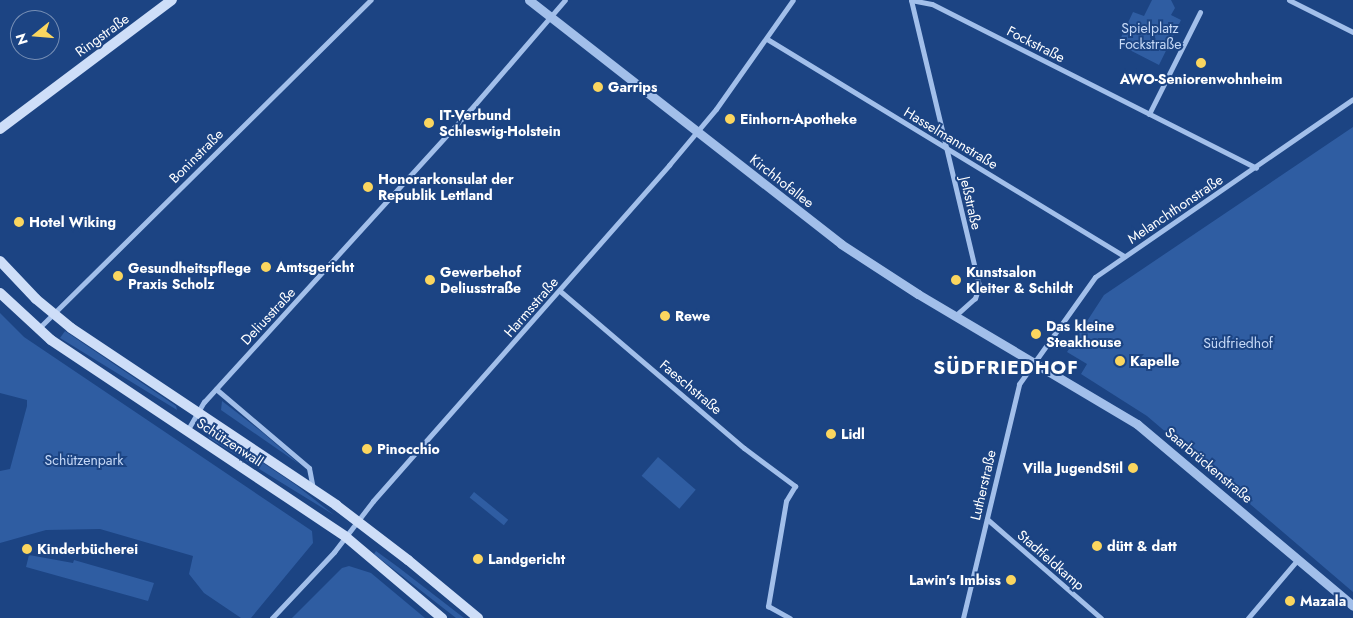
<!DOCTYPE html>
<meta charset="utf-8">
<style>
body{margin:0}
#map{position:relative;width:1353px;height:618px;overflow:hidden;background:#1c4483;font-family:Jost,sans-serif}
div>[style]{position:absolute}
.green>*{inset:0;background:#2f5da2;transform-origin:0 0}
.minor>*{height:5px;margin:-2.5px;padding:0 2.5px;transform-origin:2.5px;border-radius:2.5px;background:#a2bfea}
.tertiary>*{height:9px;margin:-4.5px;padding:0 4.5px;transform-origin:4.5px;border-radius:4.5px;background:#a2bfea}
.secondary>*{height:10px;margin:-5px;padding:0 5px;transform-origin:5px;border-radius:5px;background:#cedef8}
.dots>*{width:14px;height:14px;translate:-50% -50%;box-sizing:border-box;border:2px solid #1c4483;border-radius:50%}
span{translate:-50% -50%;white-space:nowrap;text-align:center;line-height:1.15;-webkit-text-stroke:4px #1c4483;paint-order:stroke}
.park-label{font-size:14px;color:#c7daf8}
.street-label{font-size:14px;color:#fff}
.poi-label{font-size:14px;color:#fff;font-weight:700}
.left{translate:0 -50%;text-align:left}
.right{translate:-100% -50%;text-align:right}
.district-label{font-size:19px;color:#fff;font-weight:700;letter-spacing:1px}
.north{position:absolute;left:10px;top:10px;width:50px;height:50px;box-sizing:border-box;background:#1c4483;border:1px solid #778fb5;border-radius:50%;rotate:253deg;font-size:14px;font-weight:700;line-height:20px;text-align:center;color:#fff}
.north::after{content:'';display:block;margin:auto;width:18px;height:22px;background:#fbd65f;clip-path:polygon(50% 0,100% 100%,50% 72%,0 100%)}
</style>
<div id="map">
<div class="green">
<div style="clip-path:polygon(1152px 0,1171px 0,1175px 8px,1171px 15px,1181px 20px,1159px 65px,1118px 44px,1133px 12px,1144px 16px)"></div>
<div style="clip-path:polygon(1353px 127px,1353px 592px,1147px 416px,1081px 374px,1087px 364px,1067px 352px,1104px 295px)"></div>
<div style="clip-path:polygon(0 313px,24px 337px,312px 531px,313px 543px,251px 618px,241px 618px,204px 593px,189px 574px,193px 556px,100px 529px,46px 530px,0 543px,0 471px,10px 469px,27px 406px,27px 400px,0 393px)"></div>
<div style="clip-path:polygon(65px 331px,176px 406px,177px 410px,60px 338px)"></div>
<div style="clip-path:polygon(222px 401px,262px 432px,299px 464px,221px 410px)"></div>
<div style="clip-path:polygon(206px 425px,296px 485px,334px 515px,209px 438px)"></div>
<div style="left:658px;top:457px;width:50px;height:25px;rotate:41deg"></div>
<div style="left:474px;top:492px;width:44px;height:7px;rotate:39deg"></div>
<div style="clip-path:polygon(376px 551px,398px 567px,464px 618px,456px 618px,374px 554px)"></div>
<div style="clip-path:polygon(29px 555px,73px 563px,74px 560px,154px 583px,148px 601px,26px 567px)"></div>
<div style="clip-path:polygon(349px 566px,371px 573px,425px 618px,292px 618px,342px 568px)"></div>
</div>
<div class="minor">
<div style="left:911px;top:0;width:21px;rotate:11deg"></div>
<div style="left:932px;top:4px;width:363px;rotate:26.8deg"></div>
<div style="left:911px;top:0;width:294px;rotate:76.6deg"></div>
<div style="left:979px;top:286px;width:13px;rotate:108deg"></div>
<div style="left:975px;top:298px;width:25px;rotate:138deg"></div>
<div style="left:1289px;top:0;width:72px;rotate:26.6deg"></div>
<div style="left:767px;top:39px;width:418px;rotate:31.3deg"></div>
<div style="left:1149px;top:114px;width:114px;rotate:-63.4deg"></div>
<div style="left:560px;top:291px;width:242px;rotate:40.5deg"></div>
<div style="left:744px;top:448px;width:64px;rotate:36.7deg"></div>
<div style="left:795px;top:486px;width:17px;rotate:121deg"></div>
<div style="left:786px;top:501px;width:107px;rotate:99.7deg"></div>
<div style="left:768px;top:606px;width:25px;rotate:29deg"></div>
<div style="left:38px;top:329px;width:468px;rotate:-44.7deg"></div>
<div style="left:216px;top:389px;width:122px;rotate:40.3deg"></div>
<div style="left:309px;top:468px;width:21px;rotate:79deg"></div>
<div style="left:187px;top:431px;width:34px;rotate:-60deg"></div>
<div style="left:204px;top:402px;width:395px;rotate:-47.7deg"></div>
<div style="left:470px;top:110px;width:145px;rotate:-49.2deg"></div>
<div style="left:987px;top:519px;width:151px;rotate:41deg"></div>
<div style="left:272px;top:618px;width:91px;rotate:-46.8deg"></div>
<div style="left:334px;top:552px;width:64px;rotate:-52.6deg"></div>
<div style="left:373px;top:501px;width:448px;rotate:-48.6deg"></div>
<div style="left:669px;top:165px;width:73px;rotate:-50deg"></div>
<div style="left:716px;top:109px;width:133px;rotate:-54.8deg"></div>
<div style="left:963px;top:618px;width:241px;rotate:-76.5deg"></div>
<div style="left:1019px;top:384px;width:131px;rotate:-54.6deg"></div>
<div style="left:1095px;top:277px;width:313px;rotate:-34.6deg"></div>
<div style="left:1248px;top:618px;width:77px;rotate:-49.7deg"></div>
</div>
<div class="tertiary">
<div style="left:529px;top:0;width:396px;rotate:38deg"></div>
<div style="left:841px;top:244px;width:92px;rotate:33deg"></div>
<div style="left:918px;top:294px;width:255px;rotate:30.7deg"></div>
<div style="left:1137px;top:424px;width:282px;rotate:40.1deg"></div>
</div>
<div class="secondary">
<div style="left:0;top:129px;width:215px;rotate:-36.9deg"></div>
<div style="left:0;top:261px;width:52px;rotate:46.5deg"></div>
<div style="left:36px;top:299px;width:45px;rotate:39.6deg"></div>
<div style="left:71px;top:328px;width:319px;rotate:33.7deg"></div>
<div style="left:336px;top:505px;width:91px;rotate:37.4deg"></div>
<div style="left:408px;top:560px;width:91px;rotate:39.6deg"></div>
<div style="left:0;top:293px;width:69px;rotate:42.7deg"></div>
<div style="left:51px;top:340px;width:355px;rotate:33.7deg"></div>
<div style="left:346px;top:537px;width:126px;rotate:40.2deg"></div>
</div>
<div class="dots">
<div style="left:1201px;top:63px;background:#fbd65f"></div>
<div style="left:598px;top:87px;background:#fbd65f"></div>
<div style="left:730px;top:119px;background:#fbd65f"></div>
<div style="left:429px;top:123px;background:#fbd65f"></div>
<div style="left:368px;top:187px;background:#fbd65f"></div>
<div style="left:19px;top:222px;background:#fbd65f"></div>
<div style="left:266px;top:267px;background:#fbd65f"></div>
<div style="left:118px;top:276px;background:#fbd65f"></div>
<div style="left:430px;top:280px;background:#fbd65f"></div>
<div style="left:956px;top:280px;background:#fbd65f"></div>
<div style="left:665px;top:316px;background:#fbd65f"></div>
<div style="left:1036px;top:334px;background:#fbd65f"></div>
<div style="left:1120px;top:361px;background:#fbd65f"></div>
<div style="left:831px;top:434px;background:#fbd65f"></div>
<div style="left:367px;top:449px;background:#fbd65f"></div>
<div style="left:1133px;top:468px;background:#fbd65f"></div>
<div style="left:1097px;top:546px;background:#fbd65f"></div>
<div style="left:27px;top:549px;background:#fbd65f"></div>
<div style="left:478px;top:559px;background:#fbd65f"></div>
<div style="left:1011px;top:580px;background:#fbd65f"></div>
<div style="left:1290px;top:601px;background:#fbd65f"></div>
</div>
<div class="park-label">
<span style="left:1150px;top:36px">Spielplatz<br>Fockstraße</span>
<span style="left:1238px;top:343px">Südfriedhof</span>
<span style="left:84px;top:460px">Schützenpark</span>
</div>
<div class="street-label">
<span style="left:102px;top:35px;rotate:-36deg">Ringstraße</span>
<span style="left:1036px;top:44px;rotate:27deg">Fockstraße</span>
<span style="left:951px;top:138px;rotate:31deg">Hasselmannstraße</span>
<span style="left:196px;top:156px;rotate:-45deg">Boninstraße</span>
<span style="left:782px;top:181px;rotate:38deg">Kirchhofallee</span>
<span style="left:971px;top:203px;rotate:77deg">Jeßstraße</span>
<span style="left:1175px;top:209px;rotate:-34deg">Melanchthonstraße</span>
<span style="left:531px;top:307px;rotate:-49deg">Harmsstraße</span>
<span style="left:268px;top:316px;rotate:-47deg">Deliusstraße</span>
<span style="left:691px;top:387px;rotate:40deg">Faeschstraße</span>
<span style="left:230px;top:442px;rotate:33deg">Schützenwall</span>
<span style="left:1209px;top:465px;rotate:40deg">Saarbrückenstraße</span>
<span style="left:983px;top:485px;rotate:-77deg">Lutherstraße</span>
<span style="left:1051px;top:560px;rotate:41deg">Stadtfeldkamp</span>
</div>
<div class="poi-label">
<span style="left:1201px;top:79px">AWO-Seniorenwohnheim</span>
<span class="left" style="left:608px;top:87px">Garrips</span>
<span class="left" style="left:439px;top:123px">IT-Verbund<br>Schleswig-Holstein</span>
<span class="left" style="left:740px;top:119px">Einhorn-Apotheke</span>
<span class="left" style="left:378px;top:187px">Honorarkonsulat der<br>Republik Lettland</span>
<span class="left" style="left:29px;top:222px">Hotel Wiking</span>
<span class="left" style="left:276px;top:267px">Amtsgericht</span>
<span class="left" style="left:128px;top:276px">Gesundheitspflege<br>Praxis Scholz</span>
<span class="left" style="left:440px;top:280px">Gewerbehof<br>Deliusstraße</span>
<span class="left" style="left:966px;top:280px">Kunstsalon<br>Kleiter &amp; Schildt</span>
<span class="left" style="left:675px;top:316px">Rewe</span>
<span class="left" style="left:1046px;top:334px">Das kleine<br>Steakhouse</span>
<span class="left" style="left:1130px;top:361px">Kapelle</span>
<span class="left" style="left:841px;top:434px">Lidl</span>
<span class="left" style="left:377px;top:449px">Pinocchio</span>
<span class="right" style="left:1123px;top:468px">Villa JugendStil</span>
<span class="left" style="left:1107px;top:546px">dütt &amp; datt</span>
<span class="left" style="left:37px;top:549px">Kinderbücherei</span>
<span class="left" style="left:488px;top:559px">Landgericht</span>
<span class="right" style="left:1001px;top:580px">Lawin’s Imbiss</span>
<span class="left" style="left:1300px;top:601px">Mazala</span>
</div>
<div class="district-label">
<span style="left:1006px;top:368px">SÜDFRIEDHOF</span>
</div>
<div class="north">N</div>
</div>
